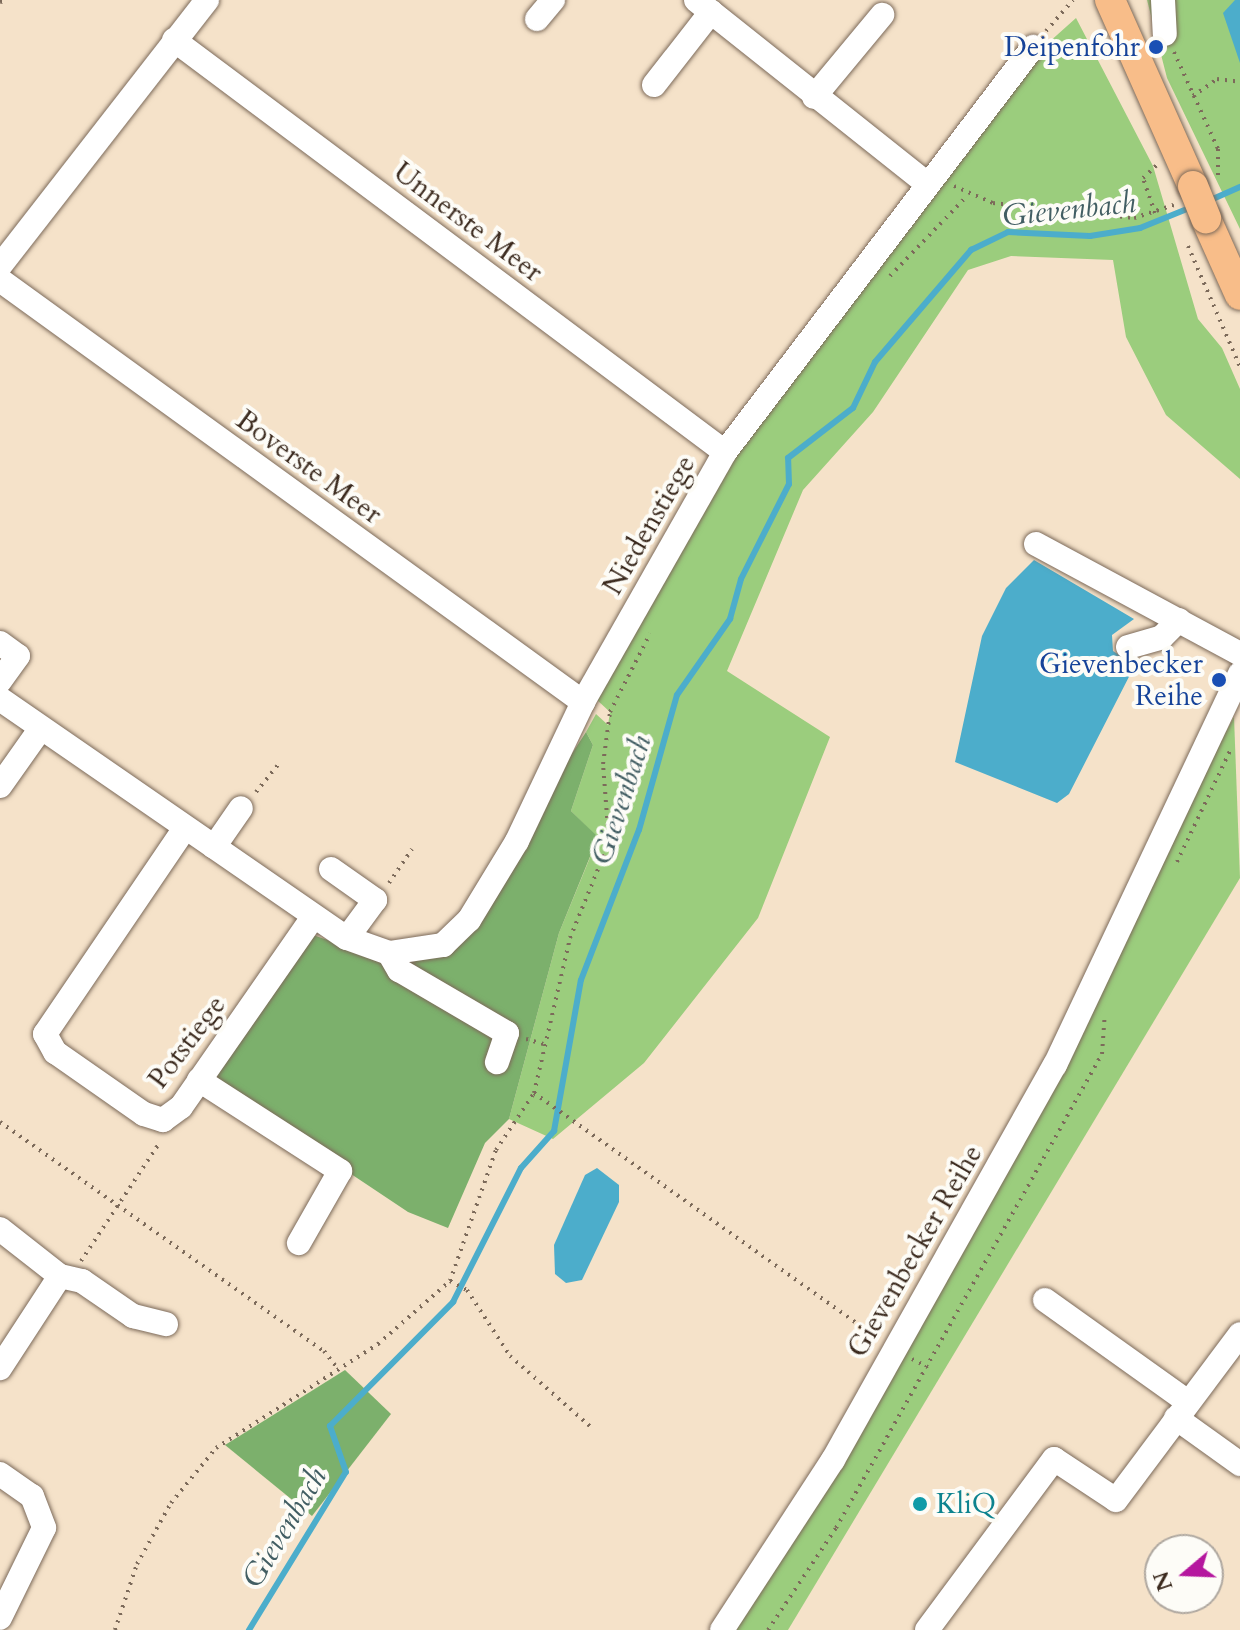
<!DOCTYPE html>
<style>
body{margin:0}
#map{position:relative;width:1240px;height:1630px;overflow:hidden;background:#f5e2c9;font-family:Cardo,serif}
div>[style]{position:absolute}
.green>*{inset:0;background:#9bcd7d}
.forest>*{inset:0;background:#7cb06c}
.water>*{inset:0;background:#4cadcb}
.stream>*{height:6px;margin:-3px;padding:0 3px;transform-origin:3px;border-radius:3px;background:#4cadcb}
.path>*{height:4px;margin-top:-2px;transform-origin:0;background:repeating-linear-gradient(90deg,#7c6a5a 0 2px,transparent 0 8px)}
.roads{filter:drop-shadow(0 0 2px #7c6a5a) drop-shadow(0 0 2px #7c6a5a)}
.minor>*{height:24px;margin:-12px;padding:0 12px;transform-origin:12px;border-radius:12px;background:#fff}
.major>*{height:30px;margin:-15px;padding:0 15px;transform-origin:15px;border-radius:15px;background:#f8bd89}
.bridges{filter:drop-shadow(0 0 2px #7c6a5a) drop-shadow(0 0 2px #7c6a5a)}
.major-bridge>*{height:30px;margin:-15px;padding:0 15px;transform-origin:15px;border-radius:15px;background:#f8bd89}
.dots>*{width:22px;height:22px;translate:-50% -50%;box-sizing:border-box;border:4px solid #fdfcf7;border-radius:50%}
span{translate:-50% -50%;white-space:nowrap;text-align:center;line-height:1.15;-webkit-text-stroke:8px #fdfcf7;paint-order:stroke}
.transit-label{font-size:28px;color:#164399}
.right{translate:-100% -50%;text-align:right}
.street-label{font-size:28px;color:#3b2a1e}
.culture-label{font-size:28px;color:#0d838f}
.left{translate:0 -50%;text-align:left}
.water-label{font-size:30px;color:#425e63;font-style:italic}
.north{position:absolute;left:1144px;top:1534px;width:80px;height:80px;box-sizing:border-box;background:#fdfcf7;border:2px solid #afa8a0;border-radius:50%;rotate:251deg;font-size:22px;font-weight:700;line-height:32px;text-align:center;color:#3b2a1e}
.north::after{content:'';display:block;margin:auto;width:28px;height:36px;background:#b5179e;clip-path:polygon(50% 0,100% 100%,50% 72%,0 100%)}
</style>
<div id="map">
<div class="green">
<div style="clip-path:polygon(1147px 0,1154px 0,1167px 52px,1168px 0,1240px 0,1240px 229px,1167px 78px)"></div>
<div style="clip-path:polygon(1076px 18px,1153px 166px,1198px 319px,1222px 348px,1240px 389px,1240px 479px,1166px 415px,1126px 337px,1113px 260px,1011px 256px,968px 270px,873px 412px,803px 490px,727px 671px,830px 737px,758px 918px,644px 1063px,553px 1139px,509px 1119px,559px 933px,598px 838px,571px 811px,593px 745px,586px 732px,596px 714px,608px 725px,610px 712px,597px 700px,718px 479px,1038px 52px)"></div>
<div style="clip-path:polygon(1234px 717px,1240px 878px,788px 1630px,732px 1630px)"></div>
</div>
<div class="forest">
<div style="clip-path:polygon(586px 732px,593px 745px,571px 811px,598px 837px,559px 933px,509px 1119px,485px 1143px,448px 1228px,408px 1212px,207px 1078px,313px 935px,386px 960px,445px 950px)"></div>
<div style="clip-path:polygon(345px 1370px,391px 1414px,312px 1516px,225px 1445px)"></div>
</div>
<div class="water">
<div style="clip-path:polygon(1235px 0,1240px 0,1240px 63px,1223px 13px)"></div>
<div style="clip-path:polygon(1034px 560px,1134px 619px,1112px 635px,1113px 651px,1135px 665px,1069px 794px,1057px 803px,955px 762px,982px 636px,1006px 588px)"></div>
<div style="clip-path:polygon(597px 1168px,619px 1185px,619px 1202px,582px 1280px,566px 1283px,555px 1274px,554px 1245px,585px 1175px)"></div>
</div>
<div class="stream">
<div style="left:1206px;top:202px;width:37px;rotate:-24deg"></div>
<div style="left:249px;top:1630px;width:185px;rotate:-58.5deg"></div>
<div style="left:346px;top:1472px;width:49px;rotate:-109.2deg"></div>
<div style="left:330px;top:1426px;width:175px;rotate:-45.2deg"></div>
<div style="left:453px;top:1302px;width:150px;rotate:-63.1deg"></div>
<div style="left:521px;top:1168px;width:50px;rotate:-48.3deg"></div>
<div style="left:554px;top:1131px;width:153px;rotate:-79.9deg"></div>
<div style="left:581px;top:980px;width:161px;rotate:-68.9deg"></div>
<div style="left:639px;top:830px;width:140px;rotate:-74.3deg"></div>
<div style="left:677px;top:695px;width:93px;rotate:-55.1deg"></div>
<div style="left:730px;top:619px;width:41px;rotate:-74.6deg"></div>
<div style="left:741px;top:579px;width:106px;rotate:-63.2deg"></div>
<div style="left:789px;top:484px;width:26px;rotate:-92deg"></div>
<div style="left:788px;top:458px;width:82px;rotate:-37.6deg"></div>
<div style="left:853px;top:408px;width:51px;rotate:-64.4deg"></div>
<div style="left:875px;top:362px;width:148px;rotate:-49.4deg"></div>
<div style="left:971px;top:250px;width:41px;rotate:-25.9deg"></div>
<div style="left:1008px;top:232px;width:82px;rotate:2.8deg"></div>
<div style="left:1090px;top:236px;width:51px;rotate:-9.1deg"></div>
<div style="left:1140px;top:228px;width:56px;rotate:-22deg"></div>
</div>
<div class="path">
<div style="left:0;top:2px;width:7px;rotate:-16deg"></div>
<div style="left:1046px;top:31px;width:41px;rotate:-48.9deg"></div>
<div style="left:1174px;top:52px;width:107px;rotate:65.6deg"></div>
<div style="left:1218px;top:149px;width:28px;rotate:90deg"></div>
<div style="left:1193px;top:96px;width:29px;rotate:-35deg"></div>
<div style="left:1217px;top:79px;width:23px;rotate:7deg"></div>
<div style="left:954px;top:186px;width:43px;rotate:23.6deg"></div>
<div style="left:993px;top:203px;width:142px;rotate:6.1deg"></div>
<div style="left:1134px;top:218px;width:42px;rotate:-18deg"></div>
<div style="left:1155px;top:213px;width:37px;rotate:-109deg"></div>
<div style="left:1143px;top:178px;width:19px;rotate:-43deg"></div>
<div style="left:1188px;top:246px;width:132px;rotate:66.7deg"></div>
<div style="left:890px;top:276px;width:112px;rotate:-46.1deg"></div>
<div style="left:256px;top:792px;width:38px;rotate:-51deg"></div>
<div style="left:1177px;top:862px;width:123px;rotate:-64.5deg"></div>
<div style="left:389px;top:883px;width:41px;rotate:-55.9deg"></div>
<div style="left:526px;top:1039px;width:18px;rotate:16deg"></div>
<div style="left:534px;top:1093px;width:422px;rotate:35.5deg"></div>
<div style="left:0;top:1122px;width:397px;rotate:35.3deg"></div>
<div style="left:324px;top:1351px;width:23px;rotate:52deg"></div>
<div style="left:81px;top:1261px;width:143px;rotate:-56.4deg"></div>
<div style="left:450px;top:1281px;width:19px;rotate:28deg"></div>
<div style="left:467px;top:1290px;width:79px;rotate:56.9deg"></div>
<div style="left:510px;top:1356px;width:111px;rotate:41.3deg"></div>
<div style="left:912px;top:1359px;width:18px;rotate:27deg"></div>
<div style="left:115px;top:1630px;width:70px;rotate:-71.6deg"></div>
<div style="left:137px;top:1564px;width:70px;rotate:-60.9deg"></div>
<div style="left:171px;top:1503px;width:71px;rotate:-50.7deg"></div>
<div style="left:216px;top:1448px;width:193px;rotate:-32.7deg"></div>
<div style="left:378px;top:1344px;width:96px;rotate:-41.2deg"></div>
<div style="left:450px;top:1281px;width:139px;rotate:-70.7deg"></div>
<div style="left:496px;top:1150px;width:69px;rotate:-56.3deg"></div>
<div style="left:534px;top:1093px;width:159px;rotate:-76.9deg"></div>
<div style="left:570px;top:938px;width:104px;rotate:-67.9deg"></div>
<div style="left:609px;top:842px;width:78px;rotate:-94.4deg"></div>
<div style="left:603px;top:764px;width:52px;rotate:-82.3deg"></div>
<div style="left:610px;top:712px;width:88px;rotate:-62.9deg"></div>
<div style="left:768px;top:1630px;width:123px;rotate:-56.3deg"></div>
<div style="left:836px;top:1528px;width:544px;rotate:-60.7deg"></div>
<div style="left:1102px;top:1054px;width:39px;rotate:-86deg"></div>
</div>
<div class="roads">
<div class="minor">
<div style="left:696px;top:0;width:295px;rotate:38.5deg"></div>
<div style="left:1163px;top:0;width:34px;rotate:87deg"></div>
<div style="left:537px;top:19px;width:25px;rotate:-50deg"></div>
<div style="left:174px;top:40px;width:688px;rotate:36.79deg"></div>
<div style="left:654px;top:85px;width:93px;rotate:-52deg"></div>
<div style="left:814px;top:97px;width:107px;rotate:-50.3deg"></div>
<div style="left:0;top:266px;width:337px;rotate:-52.1deg"></div>
<div style="left:0;top:280px;width:720px;rotate:35.9deg"></div>
<div style="left:1036px;top:544px;width:232px;rotate:28.3deg"></div>
<div style="left:0;top:643px;width:22px;rotate:36deg"></div>
<div style="left:18px;top:656px;width:31px;rotate:126deg"></div>
<div style="left:1128px;top:647px;width:35px;rotate:-16deg"></div>
<div style="left:1162px;top:637px;width:24px;rotate:-45deg"></div>
<div style="left:0;top:699px;width:421px;rotate:34.6deg"></div>
<div style="left:347px;top:938px;width:45px;rotate:19.7deg"></div>
<div style="left:389px;top:953px;width:55px;rotate:-8.4deg"></div>
<div style="left:443px;top:945px;width:36px;rotate:-44deg"></div>
<div style="left:469px;top:920px;width:92px;rotate:-58.7deg"></div>
<div style="left:517px;top:841px;width:154px;rotate:-64.6deg"></div>
<div style="left:583px;top:702px;width:288px;rotate:-60.4deg"></div>
<div style="left:725px;top:452px;width:509px;rotate:-52.75deg"></div>
<div style="left:0;top:786px;width:71px;rotate:-54.7deg"></div>
<div style="left:185px;top:828px;width:249px;rotate:124.2deg"></div>
<div style="left:45px;top:1034px;width:21px;rotate:61deg"></div>
<div style="left:55px;top:1052px;width:108px;rotate:34.9deg"></div>
<div style="left:144px;top:1114px;width:20px;rotate:18deg"></div>
<div style="left:163px;top:1120px;width:22px;rotate:-36deg"></div>
<div style="left:181px;top:1107px;width:231px;rotate:-55.2deg"></div>
<div style="left:214px;top:847px;width:47px;rotate:-55.3deg"></div>
<div style="left:331px;top:869px;width:54px;rotate:35.2deg"></div>
<div style="left:375px;top:900px;width:47px;rotate:126.4deg"></div>
<div style="left:389px;top:953px;width:20px;rotate:60deg"></div>
<div style="left:399px;top:970px;width:125px;rotate:30.3deg"></div>
<div style="left:507px;top:1033px;width:31px;rotate:109deg"></div>
<div style="left:199px;top:1080px;width:168px;rotate:32.8deg"></div>
<div style="left:340px;top:1171px;width:83px;rotate:119.7deg"></div>
<div style="left:0;top:1229px;width:76px;rotate:38.1deg"></div>
<div style="left:60px;top:1276px;width:110px;rotate:123.1deg"></div>
<div style="left:60px;top:1276px;width:23px;rotate:13deg"></div>
<div style="left:82px;top:1281px;width:62px;rotate:34.5deg"></div>
<div style="left:133px;top:1316px;width:34px;rotate:14deg"></div>
<div style="left:1045px;top:1300px;width:176px;rotate:35.5deg"></div>
<div style="left:1176px;top:1418px;width:79px;rotate:35.7deg"></div>
<div style="left:0;top:1474px;width:39px;rotate:35deg"></div>
<div style="left:32px;top:1496px;width:34px;rotate:69deg"></div>
<div style="left:44px;top:1528px;width:100px;rotate:116.1deg"></div>
<div style="left:722px;top:1630px;width:203px;rotate:-56.9deg"></div>
<div style="left:833px;top:1460px;width:453px;rotate:-60.7deg"></div>
<div style="left:1055px;top:1065px;width:433px;rotate:-64.7deg"></div>
<div style="left:927px;top:1630px;width:213px;rotate:-53.4deg"></div>
<div style="left:1054px;top:1459px;width:74px;rotate:33.5deg"></div>
<div style="left:1116px;top:1500px;width:207px;rotate:-53.2deg"></div>
</div>
<div class="major">
<div style="left:1110px;top:0;width:204px;rotate:66deg"></div>
<div style="left:1206px;top:219px;width:83px;rotate:65.9deg"></div>
</div>
</div>
<div class="bridges">
<div class="major-bridge">
<div style="left:1193px;top:186px;width:35px;rotate:68deg"></div>
</div>
</div>
<div class="dots">
<div style="left:1156px;top:47px;background:#1a4fb4"></div>
<div style="left:1219px;top:680px;background:#1a4fb4"></div>
<div style="left:920px;top:1504px;background:#0f9aa8"></div>
</div>
<div class="transit-label">
<span class="right" style="left:1140px;top:47px">Deipenfohr</span>
<span class="right" style="left:1203px;top:680px">Gievenbecker<br>Reihe</span>
</div>
<div class="street-label">
<span style="left:468px;top:222px;rotate:37deg">Unnerste Meer</span>
<span style="left:309px;top:467px;rotate:36deg">Boverste Meer</span>
<span style="left:649px;top:525px;rotate:-60deg">Niedenstiege</span>
<span style="left:187px;top:1042px;rotate:-53deg">Potstiege</span>
<span style="left:915px;top:1251px;rotate:-60deg">Gievenbecker Reihe</span>
</div>
<div class="culture-label">
<span class="left" style="left:936px;top:1504px">KliQ</span>
</div>
<div class="water-label">
<span style="left:1069px;top:210px;rotate:-6deg">Gievenbach</span>
<span style="left:622px;top:800px;rotate:-72deg">Gievenbach</span>
<span style="left:285px;top:1528px;rotate:-59deg">Gievenbach</span>
</div>
<div class="north">N</div>
</div>
